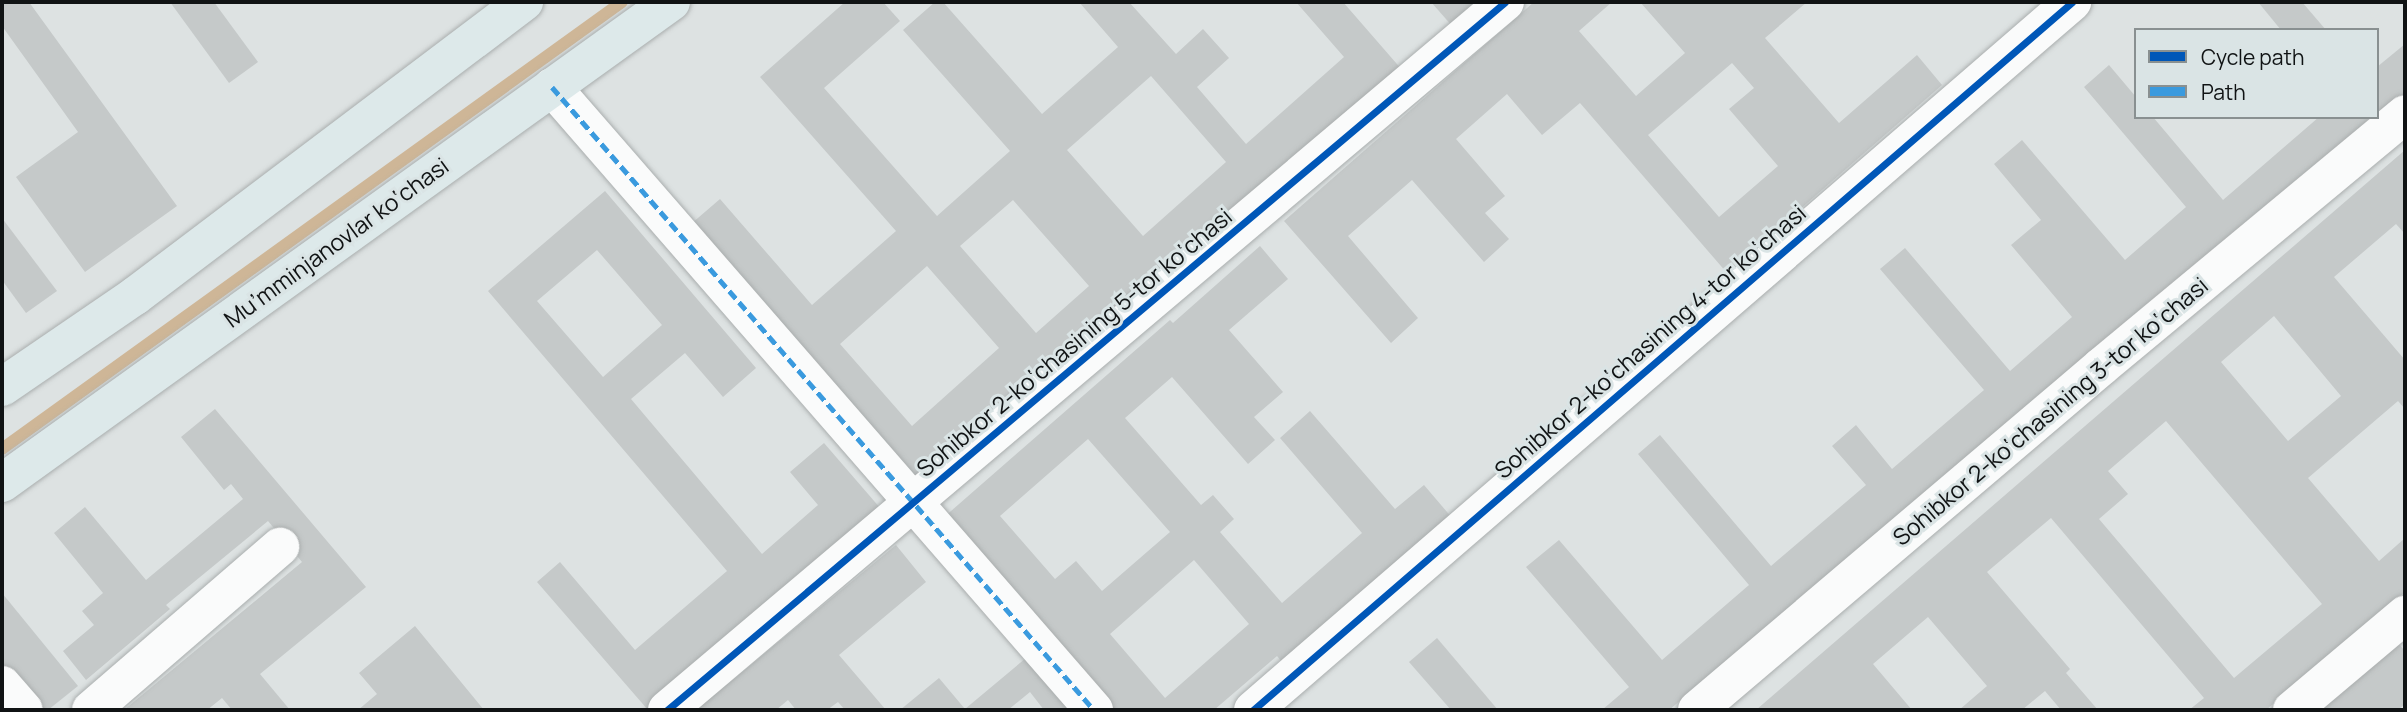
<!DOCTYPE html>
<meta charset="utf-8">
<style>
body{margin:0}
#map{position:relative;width:2407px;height:712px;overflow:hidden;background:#dde2e2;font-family:Manrope,sans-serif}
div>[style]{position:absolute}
.stream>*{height:12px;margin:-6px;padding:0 6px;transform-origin:6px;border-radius:6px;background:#ceb697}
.building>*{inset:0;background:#c5c9c9}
.roads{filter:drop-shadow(0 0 2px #aaaeae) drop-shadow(0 0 2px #aaaeae)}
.minor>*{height:38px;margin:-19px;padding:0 19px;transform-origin:19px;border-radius:19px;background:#fafbfb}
.major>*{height:38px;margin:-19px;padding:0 19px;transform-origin:19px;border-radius:19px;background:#dde9ea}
.quiet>*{height:5px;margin-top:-2.5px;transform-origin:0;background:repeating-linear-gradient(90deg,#3a9ade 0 10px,transparent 0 15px)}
.cycleway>*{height:7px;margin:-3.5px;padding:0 3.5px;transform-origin:3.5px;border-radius:3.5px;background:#0057b8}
span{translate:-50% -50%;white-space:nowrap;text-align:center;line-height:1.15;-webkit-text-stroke:6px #dae4e5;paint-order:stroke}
.street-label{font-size:23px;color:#101314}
.frame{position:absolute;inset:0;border:4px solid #101314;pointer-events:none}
.legend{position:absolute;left:2134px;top:28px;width:245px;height:91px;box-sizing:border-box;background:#dae4e5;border:2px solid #899091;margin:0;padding:9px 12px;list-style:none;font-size:21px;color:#101314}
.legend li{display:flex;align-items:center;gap:14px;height:35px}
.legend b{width:35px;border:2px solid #899091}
</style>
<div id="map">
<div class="stream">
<div style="left:2px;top:449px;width:764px;rotate:-35.79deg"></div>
</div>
<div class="building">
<div style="clip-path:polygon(2px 2px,29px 2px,177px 206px,85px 272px,16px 177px,78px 132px,2px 26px)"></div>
<div style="clip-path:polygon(170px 2px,214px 2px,258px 62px,229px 83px)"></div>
<div style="clip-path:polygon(evenodd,845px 2px,883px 2px,900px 21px,824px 88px,937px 216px,1010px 151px,903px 30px,935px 2px,943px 2px,1042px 114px,1118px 47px,1079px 2px,1129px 2px,1176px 54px,1203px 29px,1229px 58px,1197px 87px,1246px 144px,1344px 57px,1296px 2px,1343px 2px,1403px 71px,914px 491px,684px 230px,720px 199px,812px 305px,896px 231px,760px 77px,845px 2px,1151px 76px,1226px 162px,1143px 236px,1067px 150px,1151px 76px,845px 2px,1013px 200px,1089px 286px,1036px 333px,960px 246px,1013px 200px,845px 2px,927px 266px,999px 348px,912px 426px,840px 344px,927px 266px)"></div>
<div style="clip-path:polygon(1431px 2px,1481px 2px,1453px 27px)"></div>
<div style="clip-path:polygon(evenodd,1534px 2px,1612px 2px,1579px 31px,1636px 96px,1685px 53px,1640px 2px,1807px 2px,1765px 38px,1839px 123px,1917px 55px,1942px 85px,1727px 273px,1580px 103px,1542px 135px,1507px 94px,1456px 139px,1505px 196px,1485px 213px,1509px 239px,1484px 262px,1412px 180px,1348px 236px,1418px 318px,1391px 343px,1284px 221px,1534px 2px,1732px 63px,1754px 88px,1729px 109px,1778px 166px,1719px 217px,1648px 135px,1732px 63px)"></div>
<div style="clip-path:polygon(2258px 2px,2302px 2px,2326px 30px,2281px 30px)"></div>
<div style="clip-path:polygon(2405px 44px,2405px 93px,2377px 117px,2377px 67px)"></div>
<div style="clip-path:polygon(2109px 65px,2136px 97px,2136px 117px,2153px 117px,2223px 200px,2319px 117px,2377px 117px,1669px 710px,1602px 710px,1629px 687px,1526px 567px,1559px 540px,1662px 660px,1749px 585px,1638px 454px,1660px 435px,1771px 566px,1866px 485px,1832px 446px,1856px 425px,1892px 469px,1984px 390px,1880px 269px,1905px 248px,2010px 371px,2072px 317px,2011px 245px,2041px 220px,1994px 164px,2022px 140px,2125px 260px,2186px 207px,2084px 87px)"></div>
<div style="clip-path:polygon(evenodd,2405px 150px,2405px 234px,2396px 224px,2334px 277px,2405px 360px,2405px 409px,2398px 401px,2308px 478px,2379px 561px,2405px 538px,2405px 592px,2266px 710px,2189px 710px,2204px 698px,2051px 518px,1987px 572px,2070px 669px,2066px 673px,2098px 710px,2061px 710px,2045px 691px,2022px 710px,1959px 710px,1987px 686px,1928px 617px,1873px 664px,1912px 710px,1756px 710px,2405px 150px,2274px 316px,2341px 396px,2288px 441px,2221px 362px,2274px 316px,2405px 150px,2166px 421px,2322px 604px,2234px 678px,2099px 519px,2128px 494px,2108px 471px,2166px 421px)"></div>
<div style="clip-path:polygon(evenodd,605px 191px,756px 368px,723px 397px,685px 353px,631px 399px,762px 554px,818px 505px,790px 472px,824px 443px,881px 509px,648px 710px,537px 582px,560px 562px,635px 650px,727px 571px,488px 291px,605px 191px,597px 250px,662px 325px,603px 377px,537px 301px,597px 250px)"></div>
<div style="clip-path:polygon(2px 218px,57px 291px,26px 313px,2px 280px)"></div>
<div style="clip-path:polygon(evenodd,1260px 246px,1288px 279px,1229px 330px,1283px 392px,1254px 417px,1275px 440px,1248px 464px,1172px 377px,1125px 418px,1201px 505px,1213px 495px,1234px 519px,1220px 532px,1282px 603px,1362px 533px,1280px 438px,1310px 411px,1395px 509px,1424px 485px,1453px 519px,1282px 662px,1277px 656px,1214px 710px,1110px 710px,943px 518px,1170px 320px,1173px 323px,1260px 246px,1088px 439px,1170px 532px,1102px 591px,1076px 561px,1055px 579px,1000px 516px,1088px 439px,1260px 246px,1194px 560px,1249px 624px,1165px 698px,1110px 634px,1194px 560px)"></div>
<div style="clip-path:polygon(215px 409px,366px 587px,260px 674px,290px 710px,232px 710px,222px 698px,207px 710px,124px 710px,302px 562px,268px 521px,166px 605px,170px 609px,86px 680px,63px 651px,94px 625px,82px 611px,103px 593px,54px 533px,85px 507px,146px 580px,243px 499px,231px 484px,224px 490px,181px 437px)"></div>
<div style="clip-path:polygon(896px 545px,926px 582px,839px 655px,886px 710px,845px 710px,838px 702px,827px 710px,796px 710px,788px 700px,776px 710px,696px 710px)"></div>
<div style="clip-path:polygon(2px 593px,78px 686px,48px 710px,31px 710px,2px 674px)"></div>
<div style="clip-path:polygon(415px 626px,484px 710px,358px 710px,377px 694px,359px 673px)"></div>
<div style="clip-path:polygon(1437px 638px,1498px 710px,1451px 710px,1409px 662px)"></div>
<div style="clip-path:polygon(2398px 643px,2405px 651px,2405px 704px,2398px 710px,2320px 710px)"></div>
<div style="clip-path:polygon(1032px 653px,1079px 710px,1044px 710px,1030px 692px,1008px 710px,900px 710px,939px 678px,965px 709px)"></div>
</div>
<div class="roads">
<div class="minor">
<div style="left:552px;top:87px;width:826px;rotate:48.98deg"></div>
<div style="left:2px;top:685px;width:33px;rotate:49deg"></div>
<div style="left:91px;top:710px;width:250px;rotate:-40.8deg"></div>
<div style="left:667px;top:710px;width:1097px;rotate:-40.19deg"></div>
<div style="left:1253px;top:710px;width:1083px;rotate:-40.84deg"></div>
<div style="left:1697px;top:710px;width:531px;rotate:-40.34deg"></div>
<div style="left:2102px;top:366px;width:394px;rotate:-39.7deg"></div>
<div style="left:2292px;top:710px;width:148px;rotate:-40.1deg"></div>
</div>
<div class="major">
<div style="left:2px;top:387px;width:161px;rotate:-34.4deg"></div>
<div style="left:135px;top:296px;width:488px;rotate:-37.1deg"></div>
<div style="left:2px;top:483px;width:824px;rotate:-35.72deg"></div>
</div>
</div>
<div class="quiet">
<div style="left:552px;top:87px;width:826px;rotate:48.98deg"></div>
</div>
<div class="cycleway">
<div style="left:667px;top:710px;width:1097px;rotate:-40.19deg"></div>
<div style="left:1253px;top:710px;width:1083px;rotate:-40.84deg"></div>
</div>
<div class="street-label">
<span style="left:336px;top:242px;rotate:-36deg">Mu’mminjanovlar ko‘chasi</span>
<span style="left:1650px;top:341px;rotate:-41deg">Sohibkor 2-ko‘chasining 4-tor ko‘chasi</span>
<span style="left:1074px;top:342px;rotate:-40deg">Sohibkor 2-ko‘chasining 5-tor ko‘chasi</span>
<span style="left:2050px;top:411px;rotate:-40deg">Sohibkor 2-ko‘chasining 3-tor ko‘chasi</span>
</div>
<div class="frame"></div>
<ul class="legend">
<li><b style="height:9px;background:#0057b8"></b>Cycle path</li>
<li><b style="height:9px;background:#3a9ade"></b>Path</li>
</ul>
</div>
